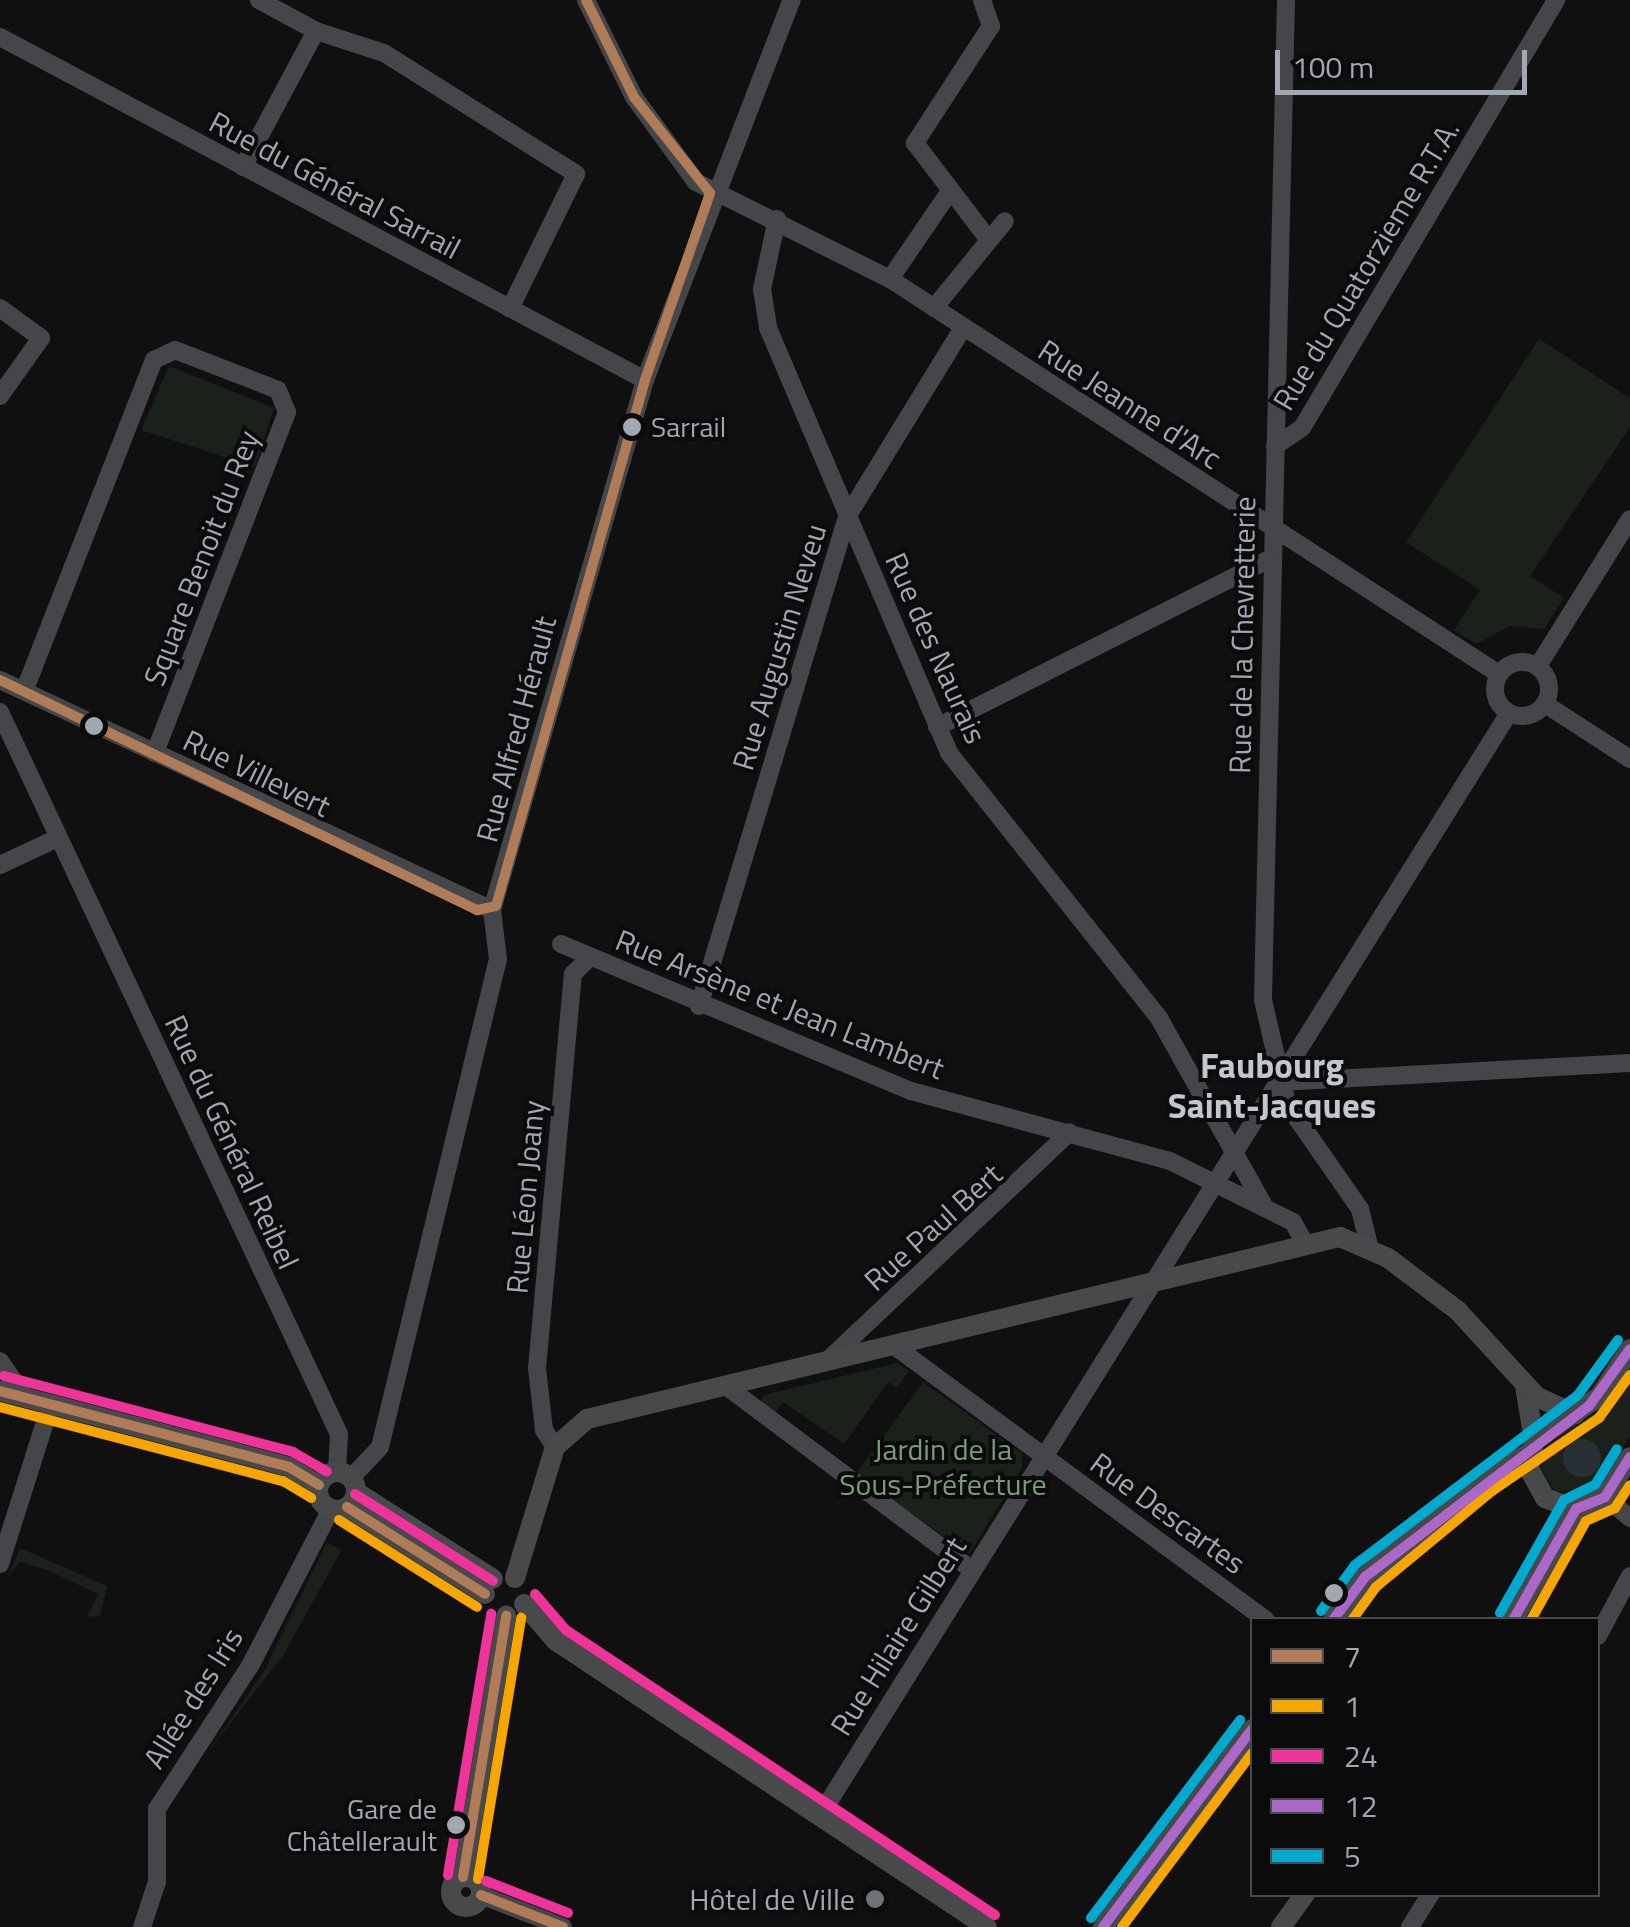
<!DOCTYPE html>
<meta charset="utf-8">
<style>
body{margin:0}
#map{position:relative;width:1630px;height:1927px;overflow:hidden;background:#101010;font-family:"Titillium Web",sans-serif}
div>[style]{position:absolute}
.green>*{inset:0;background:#1a201a}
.water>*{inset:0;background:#283035}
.round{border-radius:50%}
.minor>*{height:18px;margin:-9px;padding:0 9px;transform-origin:9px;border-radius:9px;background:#454649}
.minor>.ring{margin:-9px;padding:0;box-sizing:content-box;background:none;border:18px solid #454649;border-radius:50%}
.major>*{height:20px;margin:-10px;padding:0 10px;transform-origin:10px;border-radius:10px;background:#47494b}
.major>.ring{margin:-10px;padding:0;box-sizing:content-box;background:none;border:20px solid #47494b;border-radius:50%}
.bus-1>*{height:10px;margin:-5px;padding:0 5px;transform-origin:5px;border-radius:5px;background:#b07c57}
.bus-2>*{height:10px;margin:-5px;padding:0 5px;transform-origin:5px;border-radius:5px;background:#f7a600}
.bus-3>*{height:10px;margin:-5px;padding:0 5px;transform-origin:5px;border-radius:5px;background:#ef339a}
.bus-4>*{height:10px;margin:-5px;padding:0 5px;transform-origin:5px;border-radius:5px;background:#ac68c9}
.bus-5>*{height:10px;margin:-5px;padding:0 5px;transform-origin:5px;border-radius:5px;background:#00a9ce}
.dots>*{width:28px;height:28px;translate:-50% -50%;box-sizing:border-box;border:5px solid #0b0b0c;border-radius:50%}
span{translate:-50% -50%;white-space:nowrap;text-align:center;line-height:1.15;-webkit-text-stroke:8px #0b0b0c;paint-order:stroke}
.bus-label{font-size:28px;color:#a1a8b1}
.left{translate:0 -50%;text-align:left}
.right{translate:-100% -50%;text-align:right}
.street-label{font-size:30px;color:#a1a8b1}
.park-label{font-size:30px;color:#7a9c78}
.poi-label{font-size:30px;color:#a1a8b1}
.quarter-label{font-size:35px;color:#c2c6ce;font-weight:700}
.legend{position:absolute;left:1250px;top:1617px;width:350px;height:280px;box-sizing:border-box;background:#0b0b0c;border:2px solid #474a4e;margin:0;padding:12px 18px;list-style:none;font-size:30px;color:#a1a8b1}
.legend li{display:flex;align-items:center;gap:20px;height:50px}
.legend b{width:50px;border:2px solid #474a4e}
.scale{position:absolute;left:1275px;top:50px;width:252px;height:45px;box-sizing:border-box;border:5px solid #a1a8b1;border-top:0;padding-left:12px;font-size:30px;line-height:35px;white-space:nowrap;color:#a1a8b1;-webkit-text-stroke:8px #0b0b0c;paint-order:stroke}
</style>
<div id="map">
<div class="green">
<div style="clip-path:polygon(1539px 339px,1630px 398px,1630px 427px,1530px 576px,1564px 598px,1544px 629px,1510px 626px,1476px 644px,1454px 630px,1480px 590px,1406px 542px)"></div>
<div style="clip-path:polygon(169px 366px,274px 408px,255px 467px,141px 430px)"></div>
<div style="clip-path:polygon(897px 1363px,909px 1371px,897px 1388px,888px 1382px,844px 1444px,783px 1402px,773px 1415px,759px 1405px,764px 1395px)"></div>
<div style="clip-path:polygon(1630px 1363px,1630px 1437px,1593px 1490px,1555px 1492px,1541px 1469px,1547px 1441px,1596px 1412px)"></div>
<div style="clip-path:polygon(923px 1382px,1022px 1453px,1022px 1468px,969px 1554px,856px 1474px)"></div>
<div style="clip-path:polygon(327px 1542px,341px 1551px,284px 1654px,208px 1752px,264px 1671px)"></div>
<div style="clip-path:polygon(20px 1548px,107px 1586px,100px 1616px,87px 1617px,98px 1594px,47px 1570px,19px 1562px,6px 1581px)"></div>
</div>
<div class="water">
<div class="round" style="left:1563px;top:1439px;width:38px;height:38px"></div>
</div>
<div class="minor">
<div style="left:259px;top:0;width:65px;rotate:28.5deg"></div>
<div style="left:586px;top:0;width:108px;rotate:63.7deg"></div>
<div style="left:634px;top:97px;width:105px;rotate:53.9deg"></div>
<div style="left:696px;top:182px;width:217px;rotate:26.6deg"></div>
<div style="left:890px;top:279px;width:726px;rotate:32.97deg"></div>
<div style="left:982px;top:0;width:28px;rotate:71deg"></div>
<div style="left:991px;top:26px;width:140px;rotate:123deg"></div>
<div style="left:915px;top:143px;width:122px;rotate:52.7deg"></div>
<div style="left:1286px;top:0;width:1000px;rotate:91.32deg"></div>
<div style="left:1263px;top:1000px;width:107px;rotate:77deg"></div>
<div style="left:1287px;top:1104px;width:128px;rotate:55.2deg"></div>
<div style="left:1360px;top:1209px;width:37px;rotate:76deg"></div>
<div style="left:0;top:37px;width:731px;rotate:28deg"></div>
<div style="left:243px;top:167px;width:154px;rotate:-61.8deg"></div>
<div style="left:316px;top:31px;width:71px;rotate:17.9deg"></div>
<div style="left:384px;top:53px;width:227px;rotate:32.2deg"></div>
<div style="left:576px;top:174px;width:150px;rotate:116.1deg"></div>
<div style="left:777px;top:219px;width:72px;rotate:102.1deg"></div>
<div style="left:762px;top:289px;width:39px;rotate:81deg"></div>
<div style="left:768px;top:328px;width:462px;rotate:66.9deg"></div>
<div style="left:949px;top:753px;width:338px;rotate:51.6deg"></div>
<div style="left:1159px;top:1018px;width:213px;rotate:60.8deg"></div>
<div style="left:890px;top:279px;width:107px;rotate:-55.7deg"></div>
<div style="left:0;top:308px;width:51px;rotate:36.2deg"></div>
<div style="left:41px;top:338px;width:71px;rotate:125.3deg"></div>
<div style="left:934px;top:308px;width:112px;rotate:-50.8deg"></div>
<div style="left:1275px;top:446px;width:32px;rotate:-34deg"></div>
<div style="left:1302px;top:428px;width:498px;rotate:-59.3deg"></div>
<div class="ring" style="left:1495px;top:662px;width:36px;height:36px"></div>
<div style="left:1538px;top:666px;width:173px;rotate:-58deg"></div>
<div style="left:0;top:680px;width:543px;rotate:25.06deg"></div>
<div style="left:25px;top:689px;width:353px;rotate:-68.6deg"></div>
<div style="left:154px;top:360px;width:23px;rotate:-25deg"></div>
<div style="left:175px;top:350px;width:110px;rotate:21.2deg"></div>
<div style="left:278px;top:390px;width:24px;rotate:68deg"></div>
<div style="left:287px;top:412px;width:366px;rotate:111.2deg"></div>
<div style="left:1545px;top:704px;width:101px;rotate:32.9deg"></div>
<div style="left:0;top:712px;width:798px;rotate:64.85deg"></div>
<div style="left:339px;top:1434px;width:38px;rotate:93deg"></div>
<div style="left:937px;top:727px;width:374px;rotate:-26.8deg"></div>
<div style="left:0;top:865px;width:64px;rotate:-25deg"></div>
<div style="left:492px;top:910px;width:552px;rotate:-73.9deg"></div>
<div style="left:645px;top:380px;width:407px;rotate:-68.9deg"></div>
<div style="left:561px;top:944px;width:380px;rotate:22.8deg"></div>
<div style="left:911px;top:1091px;width:268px;rotate:15.1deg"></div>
<div style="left:1170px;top:1161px;width:137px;rotate:26.4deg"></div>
<div style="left:1293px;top:1222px;width:25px;rotate:61deg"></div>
<div style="left:699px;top:1006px;width:511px;rotate:-73.16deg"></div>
<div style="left:847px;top:517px;width:222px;rotate:-58.5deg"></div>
<div style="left:1279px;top:1082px;width:352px;rotate:-3.1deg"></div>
<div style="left:893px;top:1345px;width:463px;rotate:36.4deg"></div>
<div style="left:828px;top:1360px;width:332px;rotate:-43.3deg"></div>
<div style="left:0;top:1361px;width:46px;rotate:55.6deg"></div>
<div style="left:726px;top:1386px;width:307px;rotate:36.8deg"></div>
<div style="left:555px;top:1447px;width:20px;rotate:-123deg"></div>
<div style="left:544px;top:1430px;width:62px;rotate:-96.4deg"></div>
<div style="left:537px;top:1368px;width:396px;rotate:-84.8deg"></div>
<div style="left:573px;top:974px;width:24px;rotate:-45deg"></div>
<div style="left:351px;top:1478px;width:42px;rotate:-46.9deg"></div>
<div style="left:380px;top:1447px;width:502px;rotate:-76.41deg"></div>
<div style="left:498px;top:959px;width:49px;rotate:-97deg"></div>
<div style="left:1605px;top:1497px;width:33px;rotate:40deg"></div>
<div style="left:0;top:1564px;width:166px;rotate:-72.4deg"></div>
<div style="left:1598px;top:1636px;width:68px;rotate:-61.9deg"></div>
<div style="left:821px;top:1814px;width:1298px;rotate:-58deg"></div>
<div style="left:481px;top:1895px;width:88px;rotate:21.3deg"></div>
<div style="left:142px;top:1927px;width:47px;rotate:-71.6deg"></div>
<div style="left:157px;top:1882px;width:73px;rotate:-90deg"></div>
<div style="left:157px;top:1809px;width:171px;rotate:-57deg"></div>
<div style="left:250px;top:1666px;width:177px;rotate:-62.7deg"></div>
<div style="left:1410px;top:1927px;width:39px;rotate:-58deg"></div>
</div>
<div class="major">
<div style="left:1630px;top:1349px;width:56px;rotate:122.6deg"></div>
<div style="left:1600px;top:1396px;width:79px;rotate:146.3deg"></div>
<div style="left:1534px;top:1440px;width:29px;rotate:100deg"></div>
<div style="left:1529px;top:1469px;width:33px;rotate:61deg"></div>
<div style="left:1545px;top:1498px;width:33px;rotate:20deg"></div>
<div style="left:1576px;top:1509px;width:31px;rotate:-22deg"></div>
<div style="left:1605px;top:1497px;width:47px;rotate:-58deg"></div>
<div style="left:1525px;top:1386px;width:55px;rotate:80.5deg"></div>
<div style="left:0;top:1391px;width:299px;rotate:14.7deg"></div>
<div style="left:289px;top:1467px;width:35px;rotate:31deg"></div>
<div class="ring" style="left:318px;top:1472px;width:18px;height:18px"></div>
<div style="left:356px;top:1492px;width:162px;rotate:32.4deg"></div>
<div style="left:347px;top:1507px;width:163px;rotate:32.2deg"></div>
<div style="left:515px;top:1578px;width:137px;rotate:-73deg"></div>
<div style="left:555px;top:1447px;width:43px;rotate:-41.2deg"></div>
<div style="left:587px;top:1419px;width:775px;rotate:-13.59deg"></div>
<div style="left:1340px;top:1237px;width:52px;rotate:23.6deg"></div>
<div style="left:1388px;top:1258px;width:88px;rotate:37.1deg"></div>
<div style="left:1458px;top:1311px;width:117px;rotate:47.4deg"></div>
<div style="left:1537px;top:1397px;width:42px;rotate:24.1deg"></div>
<div style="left:524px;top:1604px;width:49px;rotate:49.1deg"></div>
<div style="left:556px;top:1641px;width:517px;rotate:33.57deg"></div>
<div style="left:1333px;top:1620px;width:54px;rotate:-53.3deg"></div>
<div style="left:1365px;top:1577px;width:153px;rotate:-39.7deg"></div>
<div style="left:1483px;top:1479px;width:53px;rotate:-29.5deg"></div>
<div style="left:1513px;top:1620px;width:128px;rotate:-60.4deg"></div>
<div style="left:463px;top:1877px;width:265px;rotate:-80.6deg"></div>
<div class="ring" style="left:451px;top:1877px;width:10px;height:10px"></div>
<div style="left:1103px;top:1927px;width:248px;rotate:-53deg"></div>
<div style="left:1281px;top:1927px;width:41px;rotate:-54deg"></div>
</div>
<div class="bus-1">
<div style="left:0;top:680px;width:530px;rotate:25.74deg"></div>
<div style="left:477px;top:910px;width:19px;rotate:-12deg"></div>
<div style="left:496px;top:906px;width:547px;rotate:-74.18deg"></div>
<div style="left:645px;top:380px;width:198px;rotate:-70.8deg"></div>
<div style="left:710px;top:193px;width:122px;rotate:-128.4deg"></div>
<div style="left:634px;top:97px;width:108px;rotate:-116.3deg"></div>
<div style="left:0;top:1391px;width:299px;rotate:14.7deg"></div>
<div style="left:289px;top:1467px;width:35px;rotate:31deg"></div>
<div style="left:347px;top:1507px;width:163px;rotate:32.2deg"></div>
<div style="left:463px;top:1877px;width:265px;rotate:-80.6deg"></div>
<div style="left:481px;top:1895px;width:88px;rotate:21.3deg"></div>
</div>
<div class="bus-2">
<div style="left:0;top:1407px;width:293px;rotate:14.7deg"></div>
<div style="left:283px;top:1481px;width:33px;rotate:31deg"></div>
<div style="left:339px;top:1520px;width:163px;rotate:32.2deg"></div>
<div style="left:1352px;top:1620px;width:41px;rotate:-54deg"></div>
<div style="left:1376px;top:1587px;width:151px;rotate:-39.6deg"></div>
<div style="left:1492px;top:1491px;width:130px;rotate:-34.3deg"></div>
<div style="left:1599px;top:1418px;width:53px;rotate:-54.2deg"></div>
<div style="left:1531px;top:1620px;width:113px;rotate:-60.9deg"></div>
<div style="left:1586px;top:1521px;width:32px;rotate:-24deg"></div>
<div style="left:1615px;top:1508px;width:27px;rotate:-57deg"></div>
<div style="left:478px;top:1879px;width:265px;rotate:-80.6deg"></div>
<div style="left:1122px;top:1927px;width:217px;rotate:-53.2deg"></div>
</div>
<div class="bus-3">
<div style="left:4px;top:1376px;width:299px;rotate:14.7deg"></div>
<div style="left:293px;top:1452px;width:39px;rotate:30deg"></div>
<div style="left:355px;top:1494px;width:163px;rotate:32.2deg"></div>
<div style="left:535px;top:1594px;width:48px;rotate:49.3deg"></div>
<div style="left:566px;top:1630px;width:515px;rotate:33.6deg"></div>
<div style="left:448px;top:1875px;width:265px;rotate:-80.6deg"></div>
<div style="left:486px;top:1881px;width:88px;rotate:21.3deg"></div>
</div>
<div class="bus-4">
<div style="left:1333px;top:1620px;width:54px;rotate:-53.3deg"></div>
<div style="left:1365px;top:1577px;width:282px;rotate:-37.4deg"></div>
<div style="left:1589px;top:1406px;width:70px;rotate:-54.3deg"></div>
<div style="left:1513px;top:1620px;width:128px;rotate:-60.4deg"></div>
<div style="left:1576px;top:1509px;width:31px;rotate:-22deg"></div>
<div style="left:1605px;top:1497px;width:47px;rotate:-58deg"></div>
<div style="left:1103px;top:1927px;width:248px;rotate:-53deg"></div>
</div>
<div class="bus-5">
<div style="left:1321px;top:1611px;width:57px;rotate:-53.5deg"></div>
<div style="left:1355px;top:1565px;width:280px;rotate:-37.3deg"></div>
<div style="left:1578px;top:1395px;width:68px;rotate:-54deg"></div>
<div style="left:1500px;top:1613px;width:130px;rotate:-60.5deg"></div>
<div style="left:1564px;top:1500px;width:34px;rotate:-26deg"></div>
<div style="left:1595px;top:1485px;width:42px;rotate:-58.6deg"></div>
<div style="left:1091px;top:1918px;width:248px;rotate:-53deg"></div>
</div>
<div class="dots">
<div style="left:632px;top:427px;background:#a1a8b1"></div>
<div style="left:94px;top:726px;background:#a1a8b1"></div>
<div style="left:1334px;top:1593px;background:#a1a8b1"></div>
<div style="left:456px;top:1825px;background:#a1a8b1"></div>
<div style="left:875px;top:1899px;background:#6e7379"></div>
</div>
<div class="bus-label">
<span class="left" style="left:651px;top:427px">Sarrail</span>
<span class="right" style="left:437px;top:1825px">Gare de<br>Châtellerault</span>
</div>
<div class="street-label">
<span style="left:335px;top:185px;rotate:28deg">Rue du Général Sarrail</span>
<span style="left:1366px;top:265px;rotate:-59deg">Rue du Quatorzieme R.T.A.</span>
<span style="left:1130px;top:404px;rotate:33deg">Rue Jeanne d'Arc</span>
<span style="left:201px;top:558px;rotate:-69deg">Square Benoit du Rey</span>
<span style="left:1242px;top:635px;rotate:-89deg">Rue de la Chevretterie</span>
<span style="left:779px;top:647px;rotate:-73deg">Rue Augustin Neveu</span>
<span style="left:936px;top:648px;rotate:66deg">Rue des Naurais</span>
<span style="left:516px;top:729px;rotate:-75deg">Rue Alfred Hérault</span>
<span style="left:257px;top:773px;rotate:26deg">Rue Villevert</span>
<span style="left:780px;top:1004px;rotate:22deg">Rue Arsène et Jean Lambert</span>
<span style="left:232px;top:1142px;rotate:65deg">Rue du Général Reibel</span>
<span style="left:525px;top:1197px;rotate:-85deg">Rue Léon Joany</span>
<span style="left:933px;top:1227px;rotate:-42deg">Rue Paul Bert</span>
<span style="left:1168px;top:1513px;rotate:36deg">Rue Descartes</span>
<span style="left:898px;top:1636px;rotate:-58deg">Rue Hilaire Gilbert</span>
<span style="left:193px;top:1698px;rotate:-58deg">Allée des Iris</span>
</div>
<div class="park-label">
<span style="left:943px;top:1466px">Jardin de la<br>Sous-Préfecture</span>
</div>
<div class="poi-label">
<span class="right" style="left:855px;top:1899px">Hôtel de Ville</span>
</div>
<div class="quarter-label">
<span style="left:1272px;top:1085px">Faubourg<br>Saint-Jacques</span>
</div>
<ul class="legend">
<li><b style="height:12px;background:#b07c57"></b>7</li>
<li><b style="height:12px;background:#f7a600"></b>1</li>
<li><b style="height:12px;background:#ef339a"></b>24</li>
<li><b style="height:12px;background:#ac68c9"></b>12</li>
<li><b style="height:12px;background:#00a9ce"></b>5</li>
</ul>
<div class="scale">100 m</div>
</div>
